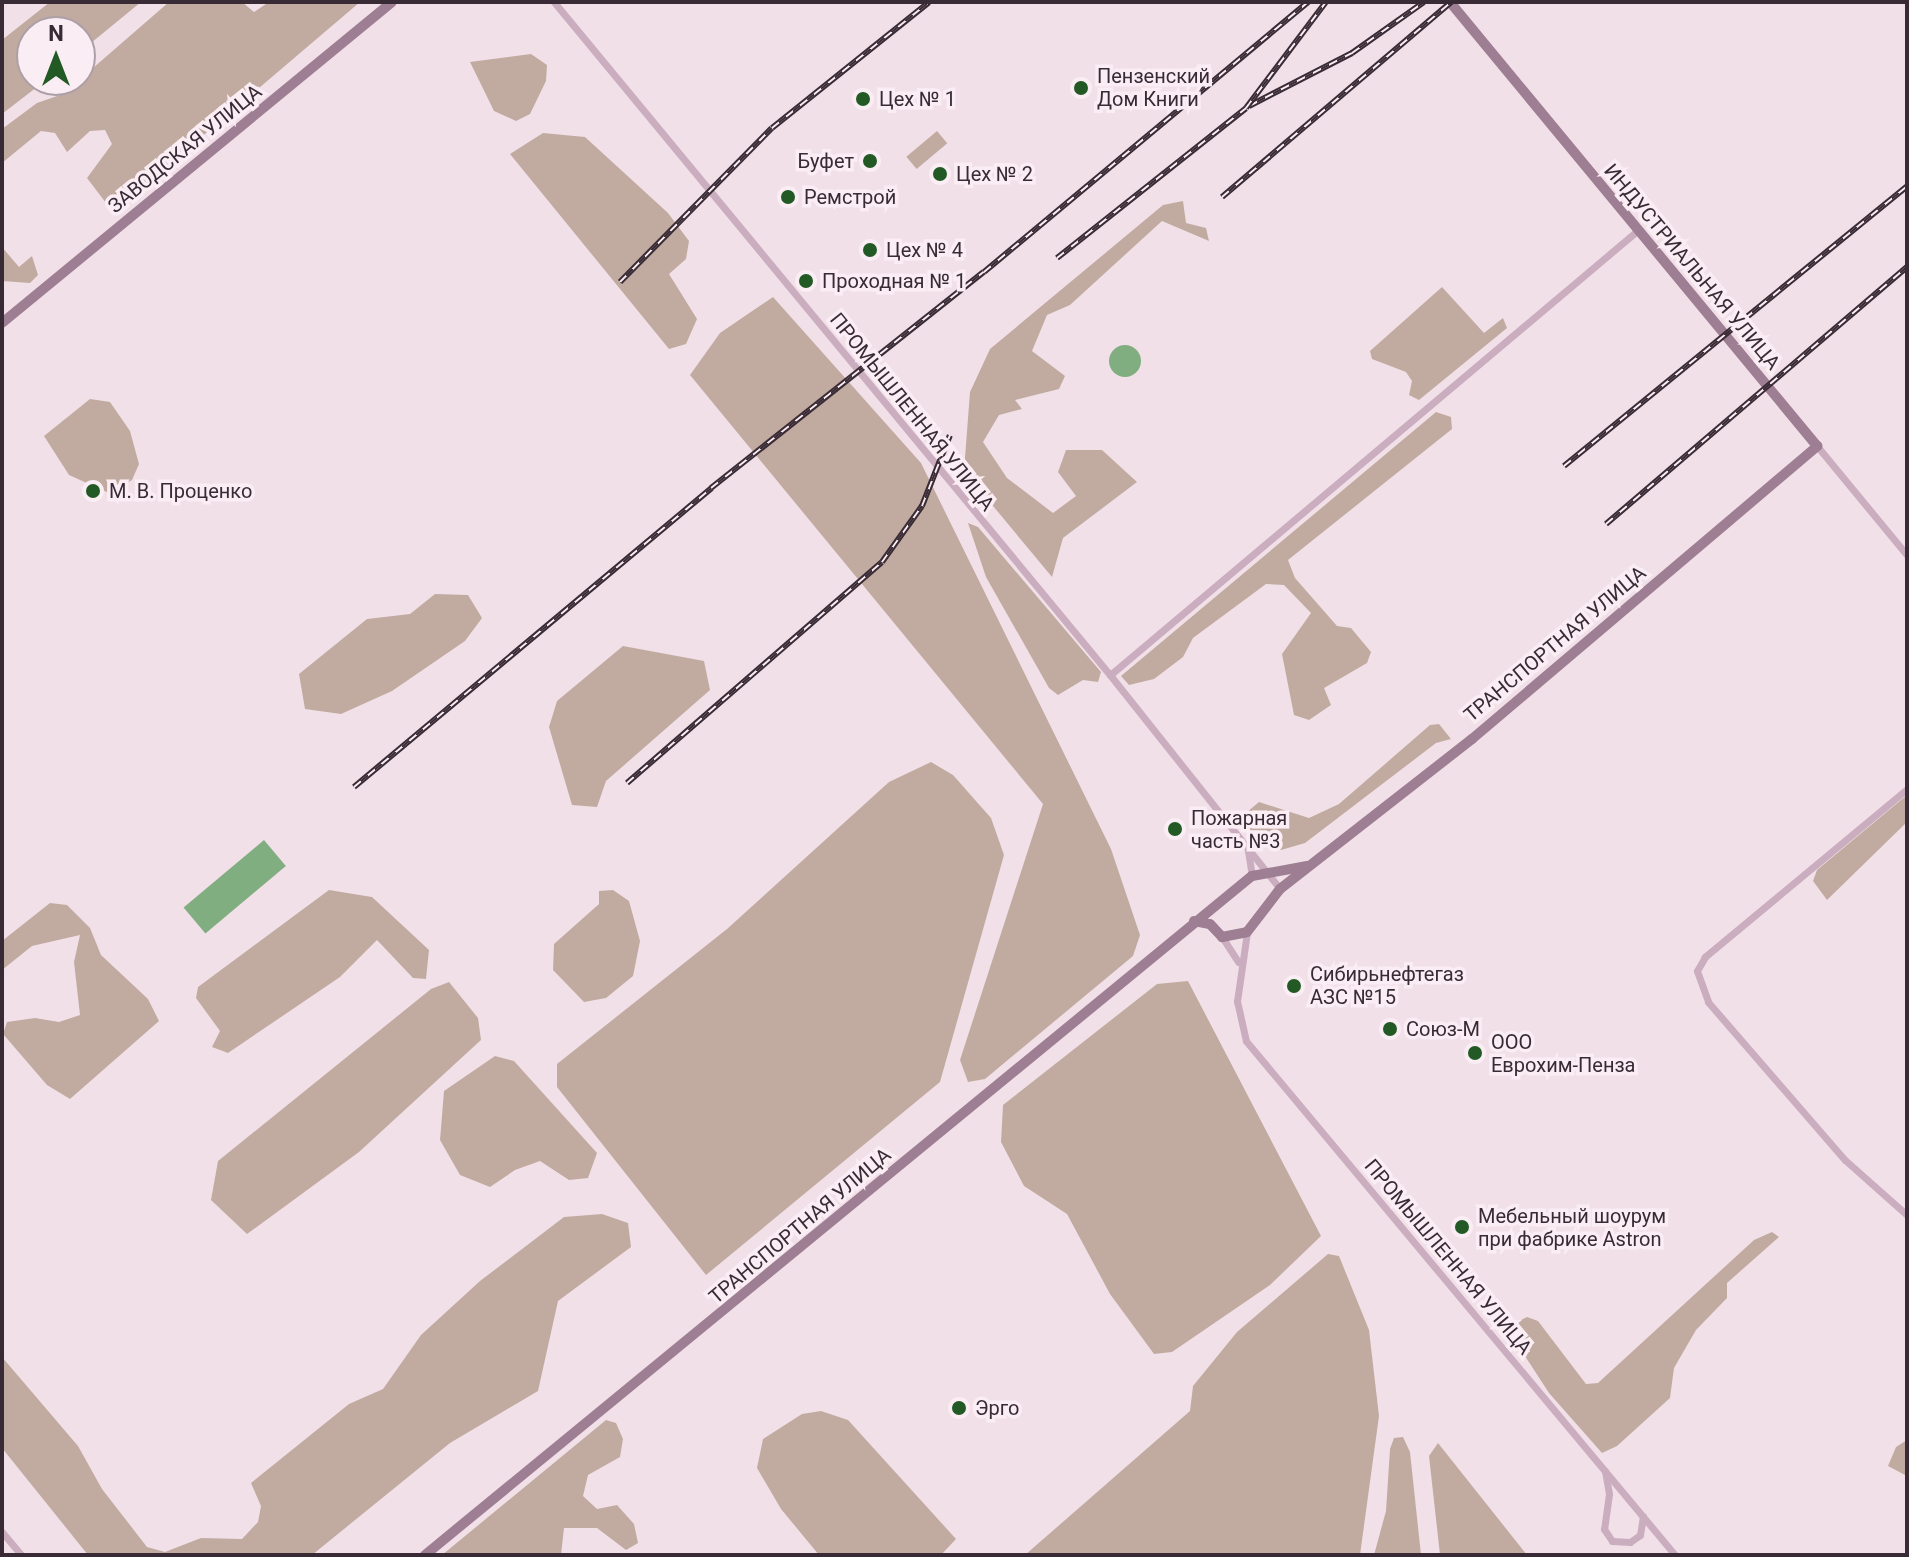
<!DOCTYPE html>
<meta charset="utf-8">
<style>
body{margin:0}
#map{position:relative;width:1909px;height:1557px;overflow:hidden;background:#f2e0e9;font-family:Roboto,sans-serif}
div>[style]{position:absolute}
.green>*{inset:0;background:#c1aba1;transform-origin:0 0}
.water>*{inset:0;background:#81ae81;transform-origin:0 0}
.round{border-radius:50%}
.street>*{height:7px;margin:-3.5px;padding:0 3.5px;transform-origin:3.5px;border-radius:3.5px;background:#caadbe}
.secondary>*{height:10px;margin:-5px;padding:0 5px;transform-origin:5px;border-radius:5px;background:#9e7e93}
.rail>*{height:6px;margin-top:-3px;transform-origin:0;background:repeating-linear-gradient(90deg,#faedf3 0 9px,#392b35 0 18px);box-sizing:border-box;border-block:2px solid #392b35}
.dots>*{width:22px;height:22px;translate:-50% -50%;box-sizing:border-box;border:4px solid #faedf3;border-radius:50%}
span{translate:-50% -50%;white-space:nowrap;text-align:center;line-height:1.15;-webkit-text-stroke:7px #faedf3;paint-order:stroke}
.poi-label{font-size:20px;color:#392b35}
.left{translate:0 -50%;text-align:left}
.right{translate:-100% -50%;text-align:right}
.street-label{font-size:20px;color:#392b35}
.frame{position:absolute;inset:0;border:4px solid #392b35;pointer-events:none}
.north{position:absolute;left:16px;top:16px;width:80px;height:80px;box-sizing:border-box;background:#faedf3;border:2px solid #ad9fa7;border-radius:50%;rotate:0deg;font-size:22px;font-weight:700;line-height:32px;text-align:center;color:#392b35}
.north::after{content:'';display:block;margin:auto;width:28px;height:36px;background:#225924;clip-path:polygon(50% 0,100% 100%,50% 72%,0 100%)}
</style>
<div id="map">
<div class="green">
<div style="clip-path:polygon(50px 2px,141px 2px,80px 52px,80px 32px,32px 32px,32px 80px,46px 80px,2px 114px,2px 40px)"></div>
<div style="clip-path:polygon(169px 2px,242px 2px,254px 12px,269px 2px,360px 2px,124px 203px,106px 203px,87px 178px,112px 144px,105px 130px,90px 131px,67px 152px,55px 133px,41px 131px,2px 163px,2px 129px,37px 103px,63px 94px)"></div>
<div style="clip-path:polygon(531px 54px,547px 65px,546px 81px,530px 114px,516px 121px,494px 111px,470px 62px)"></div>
<div style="left:937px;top:131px;width:16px;height:40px;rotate:50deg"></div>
<div style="clip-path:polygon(543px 133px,585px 137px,668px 213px,689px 241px,686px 259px,669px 274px,697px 319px,686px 344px,669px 349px,510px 154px)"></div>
<div style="clip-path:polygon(1183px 201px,1186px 223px,1206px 228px,1209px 241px,1162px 221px,1070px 305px,1047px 315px,1032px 351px,1065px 376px,1059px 389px,1015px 400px,1022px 409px,999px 415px,983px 442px,1007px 478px,1053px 513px,1076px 496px,1058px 472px,1066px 450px,1102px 450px,1137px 482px,1063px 538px,1052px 577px,964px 471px,970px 392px,990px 349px,1163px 205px)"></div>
<div style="clip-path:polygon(2px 247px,19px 267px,32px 256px,38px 275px,30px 283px,2px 281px)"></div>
<div style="clip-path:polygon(1442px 287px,1484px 333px,1503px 318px,1507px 328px,1419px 400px,1409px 395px,1412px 381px,1406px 372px,1372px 359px,1370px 351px)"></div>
<div style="clip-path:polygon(773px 297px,921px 463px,1111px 849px,1140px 935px,1133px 956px,985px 1079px,968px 1082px,960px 1060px,1043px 804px,690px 375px,720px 333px)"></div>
<div style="clip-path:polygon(90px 399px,110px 402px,130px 431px,139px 464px,132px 480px,109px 493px,69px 475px,44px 436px)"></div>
<div style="clip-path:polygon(1436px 412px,1451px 417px,1452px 429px,1288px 560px,1295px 578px,1337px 626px,1351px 628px,1371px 652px,1367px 663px,1324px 688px,1331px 705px,1309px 720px,1294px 715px,1282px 654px,1311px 613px,1284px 585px,1266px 584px,1193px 638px,1183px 657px,1154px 679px,1129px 685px,1121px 676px)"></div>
<div style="clip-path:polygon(968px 523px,978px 527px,1101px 672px,1098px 682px,1083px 680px,1058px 695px,1049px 688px,986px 577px)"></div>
<div style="clip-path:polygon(435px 594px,468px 595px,482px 618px,465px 641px,392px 691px,341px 714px,305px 709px,299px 674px,367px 619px,410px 614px)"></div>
<div style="clip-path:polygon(623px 646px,704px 661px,710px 690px,606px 781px,597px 807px,572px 805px,549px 727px,557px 701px)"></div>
<div style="clip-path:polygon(1439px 724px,1451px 739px,1436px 743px,1305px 843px,1281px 850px,1256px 836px,1240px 818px,1259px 802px,1309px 818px,1339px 804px,1430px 725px)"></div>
<div style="clip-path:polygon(931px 762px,953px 775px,991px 818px,1004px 855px,940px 1082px,706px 1275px,557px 1087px,557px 1064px,727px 929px,889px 782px)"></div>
<div style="clip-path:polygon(1907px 795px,1907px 822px,1827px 900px,1813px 881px,1817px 870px)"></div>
<div style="clip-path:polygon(329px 890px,372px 897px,429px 950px,426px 979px,413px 978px,377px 940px,340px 977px,228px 1053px,212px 1047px,220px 1031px,196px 998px,198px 987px)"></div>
<div style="clip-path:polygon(613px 890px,629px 901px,640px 941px,633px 976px,606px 998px,584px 1002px,553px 970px,554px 944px,599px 904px,599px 891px)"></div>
<div style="clip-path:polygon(50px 903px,67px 905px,90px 928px,101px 955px,148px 999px,159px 1021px,70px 1099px,47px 1085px,3px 1034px,7px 1022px,35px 1018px,59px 1022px,80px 1015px,74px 962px,80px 935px,32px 946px,2px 970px,2px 941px)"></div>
<div style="clip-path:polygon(1188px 981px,1321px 1236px,1270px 1285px,1172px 1352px,1154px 1354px,1110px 1294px,1067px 1214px,1024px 1186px,1001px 1142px,1003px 1105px,1157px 984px)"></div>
<div style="clip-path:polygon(449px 982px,478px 1018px,481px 1040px,359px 1152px,247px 1234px,211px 1200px,218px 1161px,431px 989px)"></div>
<div style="clip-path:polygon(495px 1056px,514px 1061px,597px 1153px,588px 1178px,569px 1180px,540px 1161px,515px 1170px,490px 1187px,460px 1175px,440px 1140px,444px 1091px)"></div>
<div style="clip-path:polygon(602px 1214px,628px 1223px,631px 1247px,558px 1301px,538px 1391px,450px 1443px,312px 1555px,88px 1555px,2px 1448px,2px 1357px,78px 1446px,102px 1489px,147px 1547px,165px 1552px,201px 1538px,242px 1539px,258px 1522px,261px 1506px,251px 1483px,349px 1404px,383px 1389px,421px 1335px,480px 1281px,564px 1217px)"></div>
<div style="clip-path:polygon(1772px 1232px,1779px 1237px,1727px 1283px,1727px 1298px,1696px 1330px,1674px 1368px,1670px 1398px,1617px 1446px,1602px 1453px,1549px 1393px,1512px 1336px,1513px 1324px,1527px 1317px,1538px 1321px,1586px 1384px,1598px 1383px,1754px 1240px)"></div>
<div style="clip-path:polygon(1328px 1254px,1339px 1256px,1369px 1330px,1379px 1416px,1360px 1555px,1025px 1555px,1190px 1411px,1193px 1386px,1237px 1332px)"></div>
<div style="clip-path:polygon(821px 1411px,848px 1420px,956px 1539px,941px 1555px,819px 1555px,781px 1509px,757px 1468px,763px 1439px,802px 1414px)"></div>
<div style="clip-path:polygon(606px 1420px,616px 1423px,623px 1439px,620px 1457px,588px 1475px,583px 1496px,597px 1509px,617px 1505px,634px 1524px,638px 1543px,626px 1550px,597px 1528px,564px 1528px,561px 1555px,442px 1555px)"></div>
<div style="clip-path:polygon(1403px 1437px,1410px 1452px,1421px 1555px,1374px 1555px,1386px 1511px,1390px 1449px,1394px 1438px)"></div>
<div style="clip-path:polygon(1907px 1440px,1907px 1474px,1905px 1475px,1888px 1466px,1896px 1447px)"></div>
<div style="clip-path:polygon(1438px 1443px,1527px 1555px,1440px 1555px,1429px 1456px)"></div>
</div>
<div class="water">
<div class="round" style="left:1109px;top:345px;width:32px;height:32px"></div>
<div style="left:264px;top:840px;width:34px;height:105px;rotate:50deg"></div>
</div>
<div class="street">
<div style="left:554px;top:2px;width:873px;rotate:50.44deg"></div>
<div style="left:1110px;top:675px;width:273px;rotate:51.5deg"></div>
<div style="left:1817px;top:446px;width:141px;rotate:50.5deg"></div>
<div style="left:1110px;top:675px;width:691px;rotate:-40.12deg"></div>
<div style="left:1907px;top:789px;width:263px;rotate:140.3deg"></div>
<div style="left:1705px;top:957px;width:16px;rotate:120deg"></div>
<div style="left:1697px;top:971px;width:33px;rotate:70deg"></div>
<div style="left:1708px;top:1002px;width:209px;rotate:49.1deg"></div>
<div style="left:1845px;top:1160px;width:83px;rotate:41.6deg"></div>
<div style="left:1248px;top:851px;width:25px;rotate:81deg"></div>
<div style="left:1247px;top:932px;width:70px;rotate:98.2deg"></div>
<div style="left:1237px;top:1001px;width:41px;rotate:77.3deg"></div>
<div style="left:1246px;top:1041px;width:670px;rotate:50.15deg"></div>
<div style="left:1222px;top:937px;width:30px;rotate:57deg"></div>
<div style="left:1605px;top:1471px;width:23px;rotate:80deg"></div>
<div style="left:1609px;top:1494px;width:35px;rotate:98deg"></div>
<div style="left:1604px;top:1529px;width:14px;rotate:56deg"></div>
<div style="left:1612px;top:1541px;width:18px;rotate:3deg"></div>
<div style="left:1630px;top:1542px;width:12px;rotate:-35deg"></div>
<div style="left:1640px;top:1535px;width:19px;rotate:-81deg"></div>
<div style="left:2px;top:1532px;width:30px;rotate:50deg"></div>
</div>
<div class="secondary">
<div style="left:2px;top:323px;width:505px;rotate:-39.46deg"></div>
<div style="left:1194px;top:921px;width:16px;rotate:11deg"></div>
<div style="left:1210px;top:924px;width:18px;rotate:47deg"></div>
<div style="left:1222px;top:937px;width:25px;rotate:-11deg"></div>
<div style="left:1247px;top:932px;width:54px;rotate:-52.5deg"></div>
<div style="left:1280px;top:889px;width:244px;rotate:-38deg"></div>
<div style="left:1472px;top:739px;width:453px;rotate:-40.3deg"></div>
<div style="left:1817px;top:446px;width:576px;rotate:-129.58deg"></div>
<div style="left:425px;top:1555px;width:1070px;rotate:-39.39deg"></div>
<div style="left:1252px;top:876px;width:56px;rotate:-10.3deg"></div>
</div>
<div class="rail">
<div style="left:1249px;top:106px;width:116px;rotate:-27.2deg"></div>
<div style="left:1352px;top:53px;width:88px;rotate:-35.3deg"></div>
<div style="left:1222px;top:197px;width:301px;rotate:-40.4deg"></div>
<div style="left:1057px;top:258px;width:241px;rotate:-38.4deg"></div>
<div style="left:1246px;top:108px;width:133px;rotate:-53deg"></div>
<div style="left:620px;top:282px;width:216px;rotate:-45.4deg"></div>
<div style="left:772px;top:128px;width:201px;rotate:-38.7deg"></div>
<div style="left:1564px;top:466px;width:443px;rotate:-39.2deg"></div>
<div style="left:1606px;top:524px;width:396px;rotate:-40.5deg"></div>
<div style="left:627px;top:783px;width:337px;rotate:-40.9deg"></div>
<div style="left:882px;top:562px;width:69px;rotate:-54.5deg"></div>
<div style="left:922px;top:506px;width:76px;rotate:-68.5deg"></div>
<div style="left:354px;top:787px;width:466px;rotate:-39.9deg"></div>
<div style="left:711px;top:488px;width:348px;rotate:-38.4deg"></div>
<div style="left:984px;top:272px;width:422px;rotate:-39.8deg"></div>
</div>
<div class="dots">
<div style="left:1081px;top:88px;background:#225924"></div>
<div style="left:863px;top:99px;background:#225924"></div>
<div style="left:870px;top:161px;background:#225924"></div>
<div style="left:940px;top:174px;background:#225924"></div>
<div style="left:788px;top:197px;background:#225924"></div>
<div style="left:870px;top:250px;background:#225924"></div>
<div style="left:806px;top:281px;background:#225924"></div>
<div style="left:93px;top:491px;background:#225924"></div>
<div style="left:1175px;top:829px;background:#225924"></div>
<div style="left:1294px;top:986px;background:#225924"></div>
<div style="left:1390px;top:1029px;background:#225924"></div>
<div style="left:1475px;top:1053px;background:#225924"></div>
<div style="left:1462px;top:1227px;background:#225924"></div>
<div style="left:959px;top:1408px;background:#225924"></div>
</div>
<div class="poi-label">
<span class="left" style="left:1097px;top:88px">Пензенский<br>Дом Книги</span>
<span class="left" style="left:879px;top:99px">Цех № 1</span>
<span class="right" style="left:854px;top:161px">Буфет</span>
<span class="left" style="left:956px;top:174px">Цех № 2</span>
<span class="left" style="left:804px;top:197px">Ремстрой</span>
<span class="left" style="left:886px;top:250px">Цех № 4</span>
<span class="left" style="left:822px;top:281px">Проходная № 1</span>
<span class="left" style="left:109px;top:491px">М. В. Проценко</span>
<span class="left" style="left:1191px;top:830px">Пожарная<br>часть №3</span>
<span class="left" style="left:1310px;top:986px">Сибирьнефтегаз<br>АЗС №15</span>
<span class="left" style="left:1406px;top:1029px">Союз-М</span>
<span class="left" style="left:1491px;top:1054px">ООО<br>Еврохим-Пенза</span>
<span class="left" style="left:1478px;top:1228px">Мебельный шоурум<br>при фабрике Astron</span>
<span class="left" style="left:975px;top:1408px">Эрго</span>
</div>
<div class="street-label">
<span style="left:185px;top:149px;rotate:-39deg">ЗАВОДСКАЯ УЛИЦА</span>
<span style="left:1692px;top:267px;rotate:50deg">ИНДУСТРИАЛЬНАЯ УЛИЦА</span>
<span style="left:912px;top:412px;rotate:51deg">ПРОМЫШЛЕННАЯ УЛИЦА</span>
<span style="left:1555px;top:644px;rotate:-40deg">ТРАНСПОРТНАЯ УЛИЦА</span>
<span style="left:800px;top:1226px;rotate:-40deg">ТРАНСПОРТНАЯ УЛИЦА</span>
<span style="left:1448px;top:1257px;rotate:50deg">ПРОМЫШЛЕННАЯ УЛИЦА</span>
</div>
<div class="frame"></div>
<div class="north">N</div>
</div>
